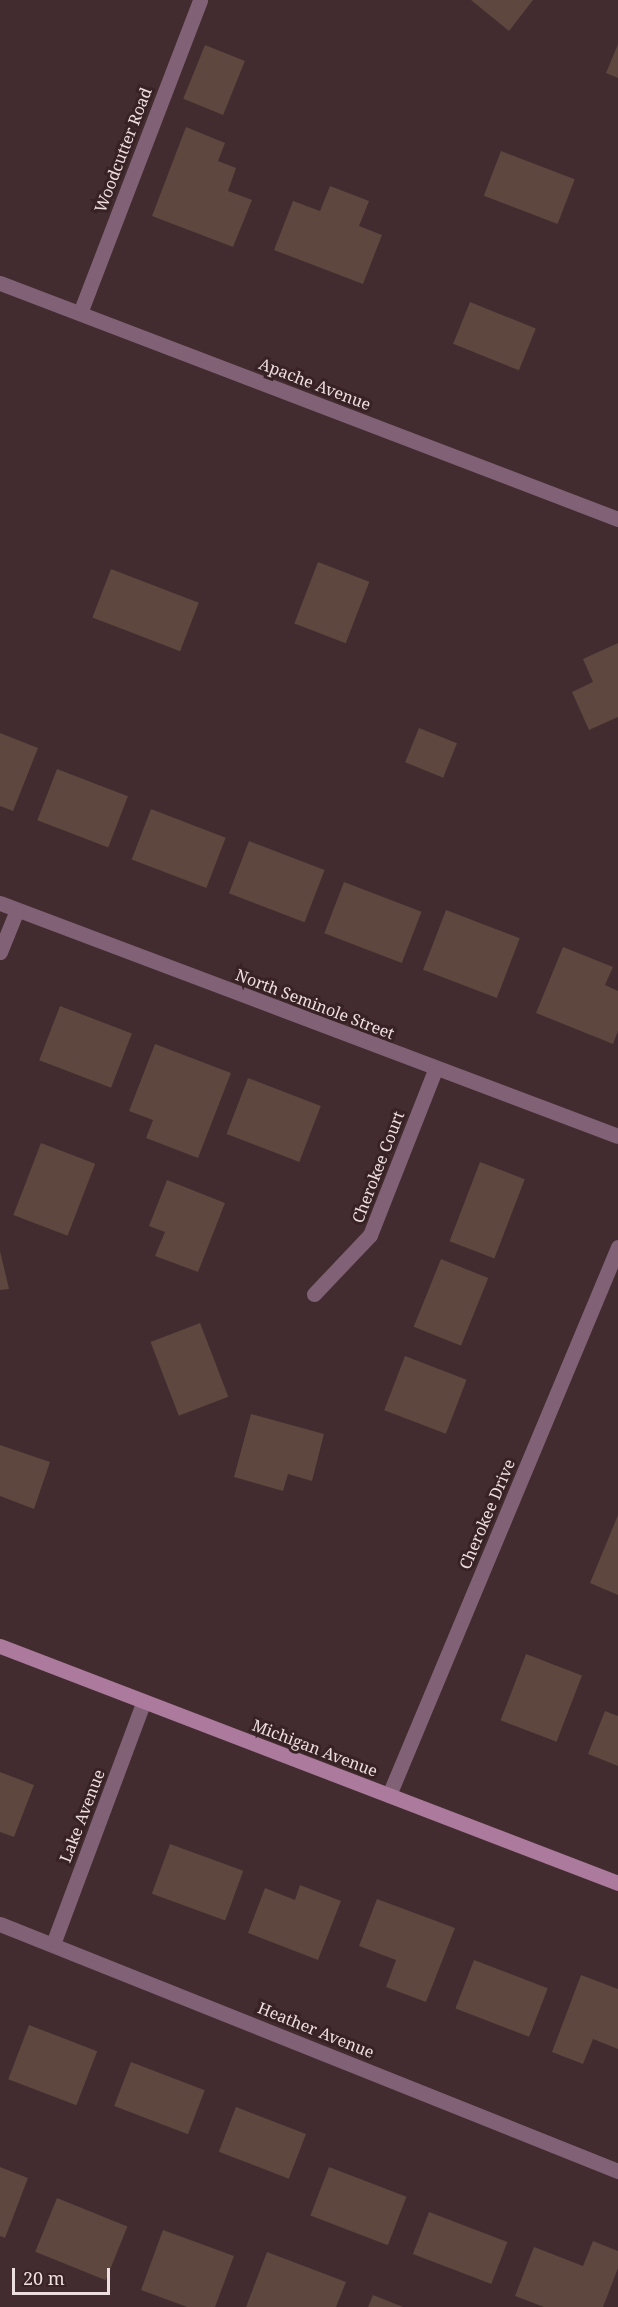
<!DOCTYPE html>
<style>
body{margin:0}
#map{position:relative;width:618px;height:2307px;overflow:hidden;background:#422c2f;font-family:"Noto Serif",serif}
div>[style]{position:absolute}
.building>*{inset:0;background:#5d473e;transform-origin:0 0}
.street>*{height:15px;margin:-7.5px;padding:0 7.5px;transform-origin:7.5px;border-radius:7.5px;background:#806176}
.secondary>*{height:15px;margin:-7.5px;padding:0 7.5px;transform-origin:7.5px;border-radius:7.5px;background:#ab7a9c}
span{translate:-50% -50%;white-space:nowrap;text-align:center;line-height:1.15;-webkit-text-stroke:6px #382225;paint-order:stroke}
.street-label{font-size:16px;color:#eddee0}
.scale{position:absolute;left:12px;top:2268px;width:98px;height:27px;box-sizing:border-box;border:3px solid #eddee0;border-top:0;padding-left:8px;font-size:18px;line-height:21px;white-space:nowrap;color:#eddee0;-webkit-text-stroke:4px #382225;paint-order:stroke}
</style>
<div id="map">
<div class="building">
<div style="clip-path:polygon(471px 0,533px 0,509px 31px)"></div>
<div style="clip-path:polygon(618px 44px,618px 78px,606px 73px)"></div>
<div style="left:205px;top:45px;width:43px;height:58px;rotate:22deg"></div>
<div style="clip-path:polygon(186px 127px,225px 143px,218px 161px,236px 168px,228px 191px,252px 200px,233px 247px,152px 216px)"></div>
<div style="left:501px;top:151px;width:79px;height:48px;rotate:21deg"></div>
<div style="clip-path:polygon(330px 186px,369px 201px,359px 226px,382px 235px,363px 284px,274px 250px,293px 201px,320px 211px)"></div>
<div style="left:470px;top:302px;width:71px;height:45px;rotate:22deg"></div>
<div style="left:318px;top:562px;width:55px;height:66px;rotate:21deg"></div>
<div style="left:111px;top:569px;width:94px;height:52px;rotate:21deg"></div>
<div style="clip-path:polygon(618px 643px,618px 717px,589px 730px,572px 692px,593px 682px,583px 659px)"></div>
<div style="left:419px;top:728px;width:41px;height:37px;rotate:22deg"></div>
<div style="clip-path:polygon(0 733px,38px 748px,13px 811px,0 806px)"></div>
<div style="left:57px;top:769px;width:76px;height:55px;rotate:21deg"></div>
<div style="left:151px;top:809px;width:80px;height:54px;rotate:21deg"></div>
<div style="left:249px;top:841px;width:81px;height:56px;rotate:21deg"></div>
<div style="left:344px;top:882px;width:83px;height:55px;rotate:21deg"></div>
<div style="left:446px;top:910px;width:79px;height:64px;rotate:21deg"></div>
<div style="clip-path:polygon(563px 947px,613px 967px,605px 985px,618px 991px,618px 1031px,613px 1044px,536px 1013px)"></div>
<div style="left:60px;top:1006px;width:77px;height:58px;rotate:21deg"></div>
<div style="clip-path:polygon(155px 1044px,231px 1073px,198px 1158px,146px 1138px,153px 1120px,129px 1111px)"></div>
<div style="left:248px;top:1078px;width:78px;height:60px;rotate:21deg"></div>
<div style="left:41px;top:1143px;width:58px;height:77px;rotate:21deg"></div>
<div style="left:480px;top:1162px;width:48px;height:85px;rotate:21deg"></div>
<div style="clip-path:polygon(167px 1180px,225px 1203px,198px 1272px,155px 1256px,165px 1232px,149px 1226px)"></div>
<div style="clip-path:polygon(0 1251px,9px 1289px,0 1290px)"></div>
<div style="left:441px;top:1259px;width:51px;height:73px;rotate:22deg"></div>
<div style="left:200px;top:1323px;width:79px;height:53px;rotate:69deg"></div>
<div style="left:405px;top:1356px;width:66px;height:58px;rotate:21deg"></div>
<div style="clip-path:polygon(251px 1414px,324px 1434px,312px 1481px,288px 1474px,283px 1491px,234px 1477px)"></div>
<div style="clip-path:polygon(0 1445px,50px 1462px,34px 1509px,0 1496px)"></div>
<div style="clip-path:polygon(618px 1515px,618px 1595px,590px 1583px)"></div>
<div style="left:526px;top:1654px;width:60px;height:71px;rotate:21deg"></div>
<div style="clip-path:polygon(605px 1711px,618px 1716px,618px 1766px,588px 1754px)"></div>
<div style="clip-path:polygon(0 1772px,34px 1785px,14px 1837px,0 1832px)"></div>
<div style="left:170px;top:1844px;width:78px;height:53px;rotate:20deg"></div>
<div style="clip-path:polygon(300px 1885px,341px 1901px,318px 1960px,248px 1933px,265px 1888px,295px 1900px)"></div>
<div style="clip-path:polygon(377px 1899px,455px 1928px,426px 2002px,386px 1987px,396px 1960px,359px 1946px)"></div>
<div style="left:474px;top:1960px;width:79px;height:52px;rotate:21deg"></div>
<div style="clip-path:polygon(581px 1975px,618px 1989px,618px 2049px,593px 2039px,583px 2064px,552px 2052px)"></div>
<div style="left:29px;top:2025px;width:73px;height:58px;rotate:21deg"></div>
<div style="left:131px;top:2062px;width:79px;height:47px;rotate:21deg"></div>
<div style="left:236px;top:2107px;width:75px;height:48px;rotate:21deg"></div>
<div style="clip-path:polygon(0 2167px,28px 2178px,5px 2238px,0 2236px)"></div>
<div style="left:329px;top:2167px;width:83px;height:52px;rotate:21deg"></div>
<div style="left:57px;top:2198px;width:76px;height:58px;rotate:22deg"></div>
<div style="left:429px;top:2212px;width:84px;height:45px;rotate:21deg"></div>
<div style="clip-path:polygon(163px 2230px,234px 2256px,215px 2307px,187px 2307px,141px 2290px)"></div>
<div style="clip-path:polygon(593px 2241px,618px 2251px,618px 2268px,603px 2307px,544px 2307px,515px 2296px,534px 2247px,583px 2266px)"></div>
<div style="clip-path:polygon(267px 2252px,346px 2282px,336px 2307px,246px 2307px)"></div>
<div style="clip-path:polygon(373px 2295px,403px 2307px,368px 2307px)"></div>
</div>
<div class="street">
<div style="left:0;top:283px;width:662px;rotate:20.9deg"></div>
<div style="left:80px;top:313px;width:335px;rotate:-69deg"></div>
<div style="left:0;top:903px;width:660px;rotate:20.66deg"></div>
<div style="left:0;top:952px;width:45px;rotate:-68deg"></div>
<div style="left:314px;top:1294px;width:81px;rotate:-46.5deg"></div>
<div style="left:370px;top:1235px;width:177px;rotate:-68.5deg"></div>
<div style="left:389px;top:1795px;width:594px;rotate:-67.32deg"></div>
<div style="left:0;top:1924px;width:666px;rotate:21.79deg"></div>
<div style="left:53px;top:1944px;width:259px;rotate:-69.5deg"></div>
</div>
<div class="secondary">
<div style="left:0;top:1646px;width:662px;rotate:20.98deg"></div>
</div>
<div class="street-label">
<span style="left:123px;top:150px;rotate:-69deg">Woodcutter Road</span>
<span style="left:315px;top:384px;rotate:21deg">Apache Avenue</span>
<span style="left:315px;top:1004px;rotate:21deg">North Seminole Street</span>
<span style="left:378px;top:1167px;rotate:-69deg">Cherokee Court</span>
<span style="left:487px;top:1514px;rotate:-67deg">Cherokee Drive</span>
<span style="left:315px;top:1748px;rotate:21deg">Michigan Avenue</span>
<span style="left:82px;top:1816px;rotate:-69deg">Lake Avenue</span>
<span style="left:316px;top:2030px;rotate:22deg">Heather Avenue</span>
</div>
<div class="scale">20 m</div>
</div>
